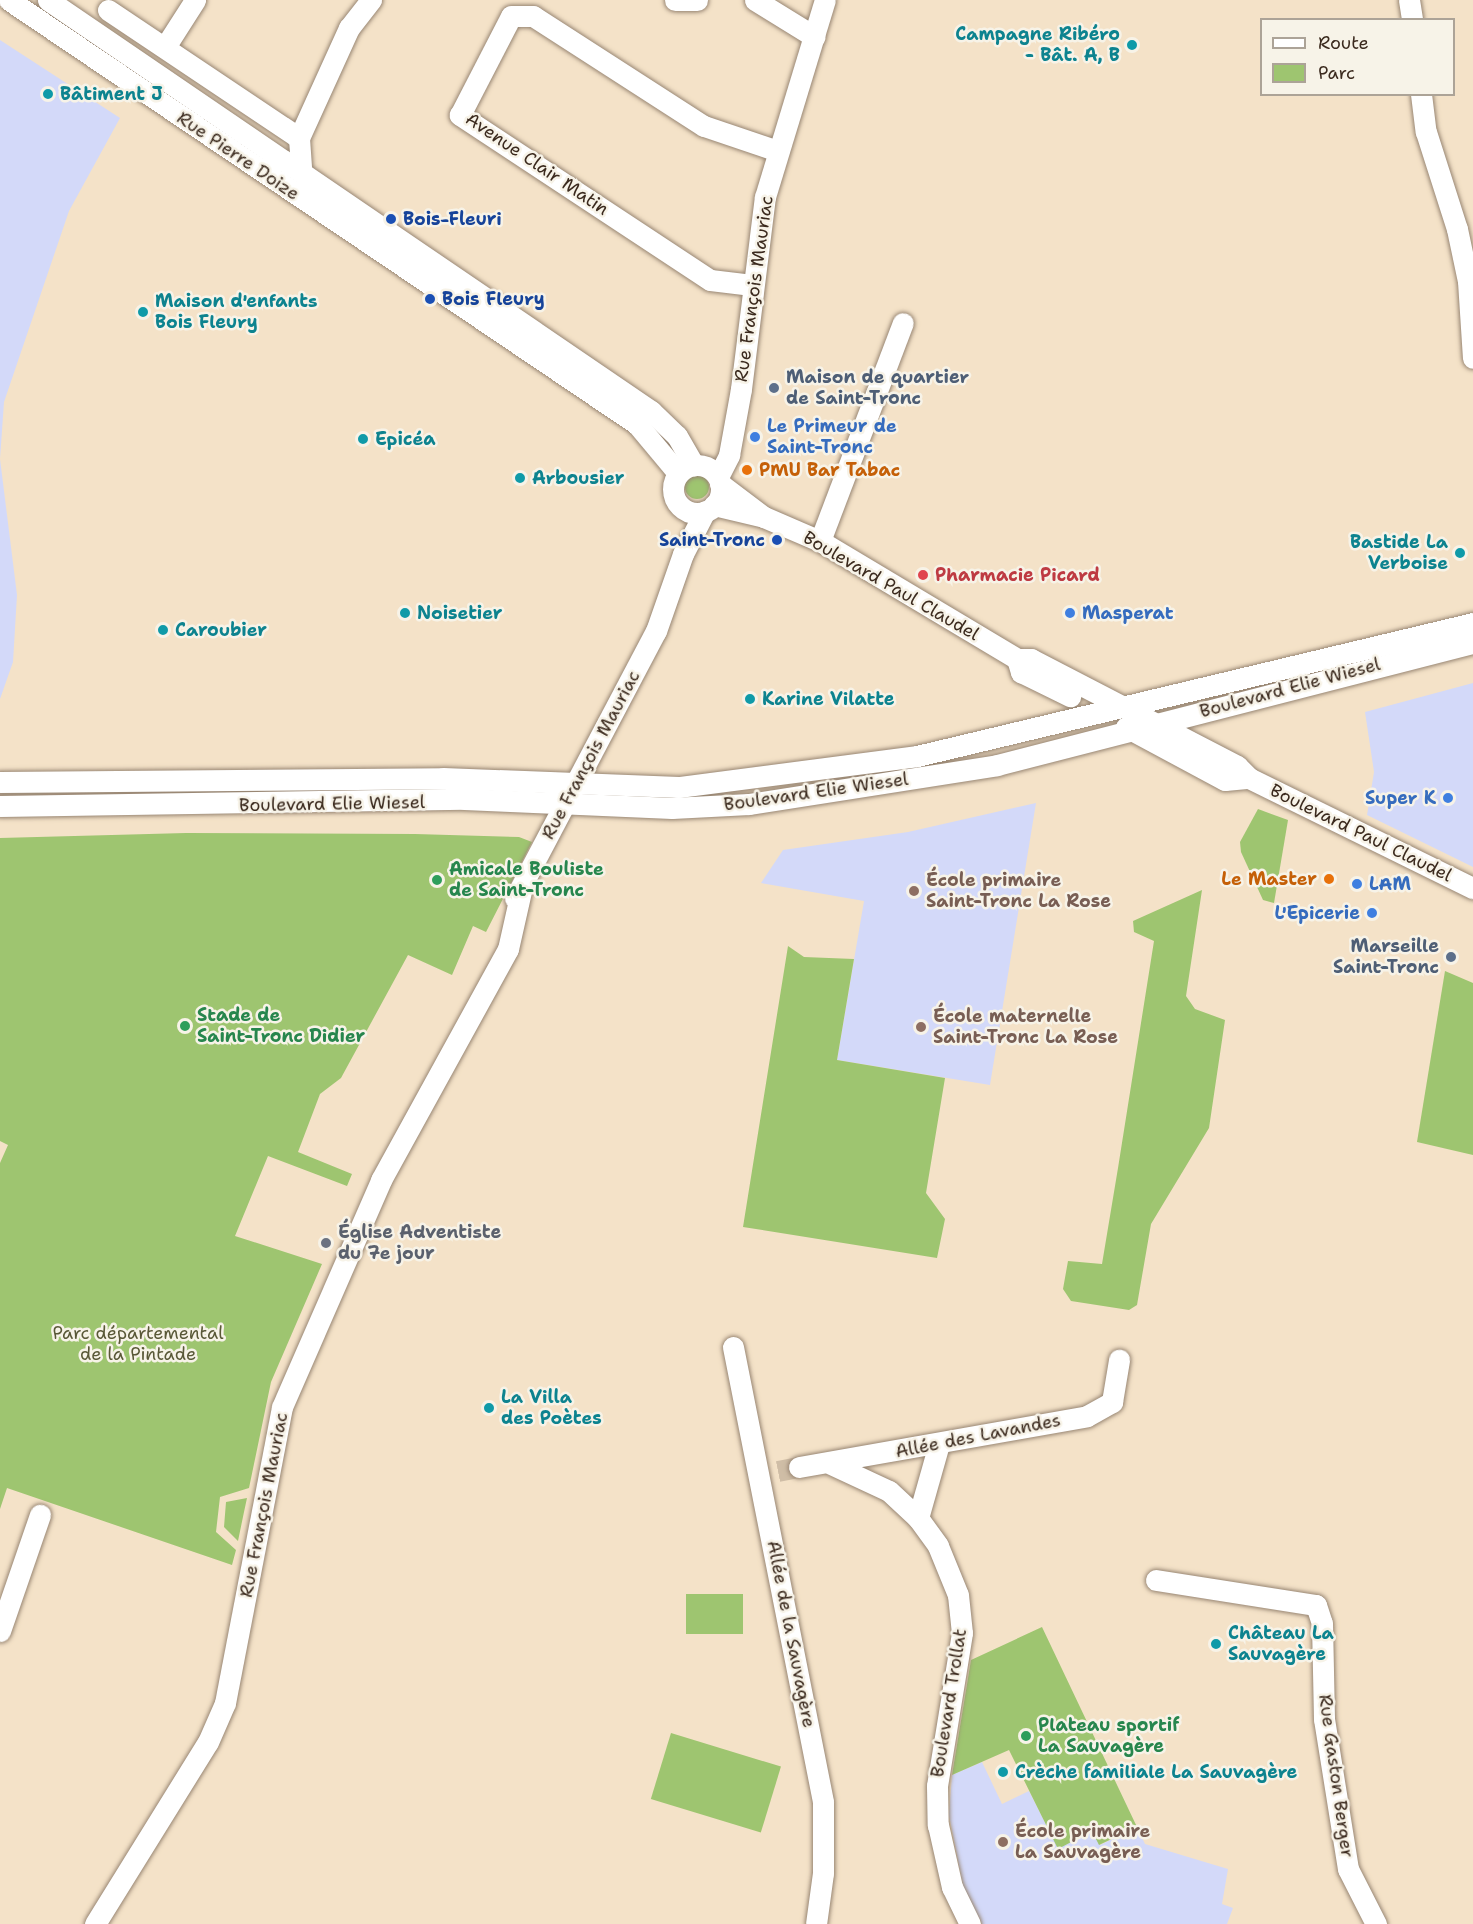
<!DOCTYPE html>
<meta charset="utf-8">
<style>
body{margin:0}
#map{position:relative;width:1473px;height:1924px;overflow:hidden;background:#f4e2c8;font-family:"Shantell Sans",sans-serif}
div>[style]{position:absolute}
.built>*{inset:0;background:#d3d9f9}
.green>*{inset:0;background:#9ec570;transform-origin:0 0}
.round{border-radius:50%}
.minor-tunnel>*{height:21px;margin-top:-10.5px;transform-origin:0;background:repeating-linear-gradient(90deg,#cfbda6 0 21px,transparent 0 31px)}
.roads{filter:drop-shadow(0 0 2px #988673) drop-shadow(0 0 2px #988673)}
.minor>*{height:21px;margin:-10.5px;padding:0 10.5px;transform-origin:10.5px;border-radius:10.5px;background:#fff}
.minor>.ring{margin:-10.5px;padding:0;box-sizing:content-box;background:none;border:21px solid #fff;border-radius:50%}
.dots>*{width:16px;height:16px;translate:-50% -50%;box-sizing:border-box;border:3px solid #f7f3e8;border-radius:50%}
span{translate:-50% -50%;white-space:nowrap;text-align:center;line-height:1.15;-webkit-text-stroke:5px #f7f3e8;paint-order:stroke}
.culture-label{font-size:18px;color:#0d838f;font-weight:700}
.right{translate:-100% -50%;text-align:right}
.left{translate:0 -50%;text-align:left}
.street-label{font-size:18px;color:#3b2a1e}
.transit-label{font-size:18px;color:#164399;font-weight:700}
.service-label{font-size:18px;color:#4e5e75;font-weight:700}
.shop-label{font-size:18px;color:#366cbe;font-weight:700}
.food-label{font-size:18px;color:#c56008;font-weight:700}
.health-label{font-size:18px;color:#be3a42;font-weight:700}
.leisure-label{font-size:18px;color:#27864d;font-weight:700}
.education-label{font-size:18px;color:#785e54;font-weight:700}
.worship-label{font-size:18px;color:#5b616d;font-weight:700}
.park-label{font-size:18px;color:#595837}
.legend{position:absolute;left:1260px;top:18px;width:195px;height:78px;box-sizing:border-box;background:#f7f3e8;border:2px solid #aca397;margin:0;padding:8px 10px;list-style:none;font-size:18px;color:#3b2a1e}
.legend li{display:flex;align-items:center;gap:12px;height:30px}
.legend b{width:30px;border:2px solid #aca397}
</style>
<div id="map">
<div class="built">
<div style="clip-path:polygon(0 40px,120px 118px,69px 211px,4px 402px,0 459px,17px 595px,13px 662px,0 699px)"></div>
<div style="clip-path:polygon(1473px 683px,1473px 867px,1367px 815px,1374px 772px,1365px 712px)"></div>
<div style="clip-path:polygon(1036px 803px,990px 1085px,837px 1060px,864px 901px,761px 883px,783px 850px,908px 832px)"></div>
<div style="clip-path:polygon(982px 1762px,1002px 1804px,1029px 1791px,1058px 1848px,1092px 1831px,1100px 1845px,1137px 1827px,1145px 1844px,1228px 1869px,1222px 1904px,1233px 1908px,1227px 1924px,982px 1924px,963px 1886px,949px 1815px,952px 1775px)"></div>
</div>
<div class="green">
<div class="round" style="left:685px;top:475px;width:24px;height:24px"></div>
<div style="clip-path:polygon(1258px 809px,1288px 820px,1274px 903px,1263px 900px,1241px 852px,1240px 842px)"></div>
<div style="clip-path:polygon(186px 833px,415px 834px,519px 837px,532px 842px,486px 932px,473px 926px,452px 975px,408px 955px,341px 1078px,320px 1094px,298px 1152px,352px 1174px,347px 1186px,268px 1156px,235px 1236px,322px 1264px,271px 1382px,249px 1488px,220px 1497px,216px 1532px,236px 1550px,232px 1565px,7px 1488px,0 1509px,0 1163px,8px 1145px,0 1141px,0 838px)"></div>
<div style="clip-path:polygon(1202px 890px,1186px 996px,1195px 1009px,1225px 1020px,1209px 1128px,1151px 1224px,1137px 1305px,1129px 1310px,1071px 1301px,1063px 1289px,1068px 1261px,1102px 1264px,1118px 1168px,1154px 941px,1134px 932px,1133px 921px)"></div>
<div style="clip-path:polygon(788px 946px,804px 957px,854px 959px,837px 1060px,945px 1078px,926px 1193px,945px 1219px,937px 1258px,743px 1227px)"></div>
<div style="clip-path:polygon(1445px 971px,1473px 983px,1473px 1155px,1417px 1142px)"></div>
<div style="clip-path:polygon(247px 1498px,244px 1512px,238px 1541px,224px 1527px,226px 1502px)"></div>
<div style="left:686px;top:1594px;width:57px;height:40px"></div>
<div style="clip-path:polygon(1042px 1627px,1137px 1827px,1099px 1845px,1092px 1831px,1058px 1849px,1009px 1750px,952px 1775px,971px 1660px)"></div>
<div style="left:671px;top:1733px;width:115px;height:69px;rotate:17deg"></div>
</div>
<div class="minor-tunnel">
<div style="left:778px;top:1471px;width:21px;rotate:-11deg"></div>
</div>
<div class="roads">
<div class="minor">
<div style="left:9px;top:0;width:758px;rotate:34.03deg"></div>
<div style="left:637px;top:424px;width:64px;rotate:50.1deg"></div>
<div style="left:48px;top:0;width:730px;rotate:34.28deg"></div>
<div style="left:651px;top:411px;width:36px;rotate:44deg"></div>
<div style="left:677px;top:436px;width:34px;rotate:60deg"></div>
<div style="left:675px;top:0;width:22px"></div>
<div style="left:755px;top:0;width:70px;rotate:31.7deg"></div>
<div style="left:1409px;top:0;width:20px;rotate:81deg"></div>
<div style="left:108px;top:10px;width:230px;rotate:33.8deg"></div>
<div style="left:299px;top:138px;width:32px;rotate:86deg"></div>
<div style="left:165px;top:47px;width:56px;rotate:-57.4deg"></div>
<div style="left:1421px;top:94px;width:38px;rotate:83deg"></div>
<div style="left:1426px;top:132px;width:102px;rotate:72.3deg"></div>
<div style="left:1457px;top:229px;width:53px;rotate:78.1deg"></div>
<div style="left:1468px;top:281px;width:77px;rotate:86.3deg"></div>
<div style="left:299px;top:138px;width:121px;rotate:-65.6deg"></div>
<div style="left:349px;top:28px;width:36px;rotate:-52deg"></div>
<div style="left:752px;top:285px;width:42px;rotate:-173.2deg"></div>
<div style="left:710px;top:280px;width:300px;rotate:-146.6deg"></div>
<div style="left:460px;top:115px;width:111px;rotate:-62.7deg"></div>
<div style="left:511px;top:16px;width:22px"></div>
<div style="left:533px;top:16px;width:203px;rotate:32.8deg"></div>
<div style="left:704px;top:126px;width:78px;rotate:18.7deg"></div>
<div class="ring" style="left:673px;top:465px;width:27px;height:27px"></div>
<div style="left:718px;top:477px;width:25px;rotate:-63deg"></div>
<div style="left:729px;top:455px;width:67px;rotate:-79.7deg"></div>
<div style="left:741px;top:389px;width:193px;rotate:-82.9deg"></div>
<div style="left:765px;top:197px;width:206px;rotate:-73.1deg"></div>
<div style="left:720px;top:484px;width:55px;rotate:36.9deg"></div>
<div style="left:714px;top:505px;width:51px;rotate:13.5deg"></div>
<div style="left:764px;top:517px;width:61px;rotate:23.2deg"></div>
<div style="left:820px;top:541px;width:230px;rotate:30.9deg"></div>
<div style="left:1017px;top:659px;width:14px"></div>
<div style="left:1031px;top:659px;width:232px;rotate:27.4deg"></div>
<div style="left:1237px;top:766px;width:17px;rotate:45deg"></div>
<div style="left:1249px;top:778px;width:250px;rotate:26.2deg"></div>
<div style="left:820px;top:541px;width:233px;rotate:-69.2deg"></div>
<div style="left:1017px;top:659px;width:14px;rotate:73deg"></div>
<div style="left:1021px;top:672px;width:55px;rotate:26.1deg"></div>
<div style="left:1126px;top:727px;width:112px;rotate:28.2deg"></div>
<div style="left:1225px;top:780px;width:24px;rotate:-5deg"></div>
<div style="left:0;top:782px;width:443px;rotate:-0.5deg"></div>
<div style="left:443px;top:778px;width:236px;rotate:2.2deg"></div>
<div style="left:679px;top:787px;width:240px;rotate:-7.4deg"></div>
<div style="left:917px;top:756px;width:572px;rotate:-13.45deg"></div>
<div style="left:0;top:806px;width:464px;rotate:-0.9deg"></div>
<div style="left:464px;top:799px;width:208px;rotate:2.5deg"></div>
<div style="left:672px;top:808px;width:77px;rotate:-3deg"></div>
<div style="left:749px;top:804px;width:251px;rotate:-8.9deg"></div>
<div style="left:997px;top:765px;width:491px;rotate:-14.4deg"></div>
<div style="left:515px;top:898px;width:302px;rotate:-62.2deg"></div>
<div style="left:656px;top:631px;width:82px;rotate:-70.7deg"></div>
<div style="left:683px;top:554px;width:48px;rotate:-62.9deg"></div>
<div style="left:733px;top:1347px;width:464px;rotate:78.8deg"></div>
<div style="left:823px;top:1802px;width:71px;rotate:90deg"></div>
<div style="left:823px;top:1873px;width:51px;rotate:97.8deg"></div>
<div style="left:831px;top:1464px;width:64px;rotate:25deg"></div>
<div style="left:889px;top:1491px;width:40px;rotate:43deg"></div>
<div style="left:918px;top:1518px;width:34px;rotate:54deg"></div>
<div style="left:938px;top:1546px;width:53px;rotate:67.8deg"></div>
<div style="left:958px;top:1595px;width:38px;rotate:84deg"></div>
<div style="left:962px;top:1633px;width:155px;rotate:99.3deg"></div>
<div style="left:937px;top:1786px;width:39px;rotate:89deg"></div>
<div style="left:938px;top:1825px;width:64px;rotate:77.3deg"></div>
<div style="left:952px;top:1887px;width:41px;rotate:64.1deg"></div>
<div style="left:799px;top:1467px;width:292px;rotate:-10deg"></div>
<div style="left:1087px;top:1416px;width:29px;rotate:-29deg"></div>
<div style="left:1112px;top:1402px;width:43px;rotate:-80.5deg"></div>
<div style="left:918px;top:1518px;width:77px;rotate:-74.2deg"></div>
<div style="left:1156px;top:1580px;width:162px;rotate:8.9deg"></div>
<div style="left:1316px;top:1605px;width:19px;rotate:72deg"></div>
<div style="left:1322px;top:1623px;width:96px;rotate:88.8deg"></div>
<div style="left:1324px;top:1719px;width:152px;rotate:80.9deg"></div>
<div style="left:1348px;top:1869px;width:62px;rotate:63deg"></div>
<div style="left:0;top:1631px;width:123px;rotate:-71deg"></div>
<div style="left:95px;top:1924px;width:214px;rotate:-58.2deg"></div>
<div style="left:208px;top:1742px;width:43px;rotate:-66.4deg"></div>
<div style="left:225px;top:1703px;width:301px;rotate:-79.1deg"></div>
<div style="left:282px;top:1407px;width:248px;rotate:-66.4deg"></div>
<div style="left:381px;top:1180px;width:264px;rotate:-61.2deg"></div>
<div style="left:508px;top:949px;width:64px;rotate:-77.3deg"></div>
</div>
</div>
<div class="dots">
<div style="left:1132px;top:45px;background:#0f9aa8"></div>
<div style="left:48px;top:94px;background:#0f9aa8"></div>
<div style="left:391px;top:219px;background:#1a4fb4"></div>
<div style="left:430px;top:299px;background:#1a4fb4"></div>
<div style="left:143px;top:312px;background:#0f9aa8"></div>
<div style="left:774px;top:388px;background:#5c6f8a"></div>
<div style="left:755px;top:437px;background:#3f7fe0"></div>
<div style="left:363px;top:439px;background:#0f9aa8"></div>
<div style="left:747px;top:470px;background:#e8710a"></div>
<div style="left:520px;top:478px;background:#0f9aa8"></div>
<div style="left:777px;top:540px;background:#1a4fb4"></div>
<div style="left:1460px;top:553px;background:#0f9aa8"></div>
<div style="left:923px;top:575px;background:#e0444e"></div>
<div style="left:405px;top:613px;background:#0f9aa8"></div>
<div style="left:1070px;top:613px;background:#3f7fe0"></div>
<div style="left:163px;top:630px;background:#0f9aa8"></div>
<div style="left:750px;top:699px;background:#0f9aa8"></div>
<div style="left:1448px;top:798px;background:#3f7fe0"></div>
<div style="left:1329px;top:879px;background:#e8710a"></div>
<div style="left:437px;top:880px;background:#2e9e5b"></div>
<div style="left:1357px;top:884px;background:#3f7fe0"></div>
<div style="left:914px;top:891px;background:#8d6e63"></div>
<div style="left:1372px;top:913px;background:#3f7fe0"></div>
<div style="left:1451px;top:957px;background:#5c6f8a"></div>
<div style="left:185px;top:1026px;background:#2e9e5b"></div>
<div style="left:921px;top:1027px;background:#8d6e63"></div>
<div style="left:326px;top:1243px;background:#6b7280"></div>
<div style="left:489px;top:1408px;background:#0f9aa8"></div>
<div style="left:1216px;top:1644px;background:#0f9aa8"></div>
<div style="left:1026px;top:1736px;background:#2e9e5b"></div>
<div style="left:1003px;top:1772px;background:#0f9aa8"></div>
<div style="left:1003px;top:1842px;background:#8d6e63"></div>
</div>
<div class="culture-label">
<span class="right" style="left:1120px;top:45px">Campagne Ribéro<br>- Bât. A, B</span>
<span class="left" style="left:60px;top:94px">Bâtiment J</span>
<span class="left" style="left:155px;top:312px">Maison d'enfants<br>Bois Fleury</span>
<span class="left" style="left:375px;top:439px">Epicéa</span>
<span class="left" style="left:532px;top:478px">Arbousier</span>
<span class="right" style="left:1448px;top:553px">Bastide La<br>Verboise</span>
<span class="left" style="left:417px;top:613px">Noisetier</span>
<span class="left" style="left:175px;top:630px">Caroubier</span>
<span class="left" style="left:762px;top:699px">Karine Vilatte</span>
<span class="left" style="left:501px;top:1408px">La Villa<br>des Poètes</span>
<span class="left" style="left:1228px;top:1644px">Château La<br>Sauvagère</span>
<span class="left" style="left:1015px;top:1772px">Crèche familiale La Sauvagère</span>
</div>
<div class="street-label">
<span style="left:238px;top:156px;rotate:34deg">Rue Pierre Doize</span>
<span style="left:537px;top:164px;rotate:34deg">Avenue Clair Matin</span>
<span style="left:754px;top:289px;rotate:-82deg">Rue François Mauriac</span>
<span style="left:891px;top:586px;rotate:30deg">Boulevard Paul Claudel</span>
<span style="left:1290px;top:688px;rotate:-15deg">Boulevard Elie Wiesel</span>
<span style="left:591px;top:755px;rotate:-62deg">Rue François Mauriac</span>
<span style="left:816px;top:792px;rotate:-8deg">Boulevard Elie Wiesel</span>
<span style="left:332px;top:804px;rotate:-1deg">Boulevard Elie Wiesel</span>
<span style="left:1361px;top:833px;rotate:26deg">Boulevard Paul Claudel</span>
<span style="left:978px;top:1436px;rotate:-11deg">Allée des Lavandes</span>
<span style="left:264px;top:1505px;rotate:-79deg">Rue François Mauriac</span>
<span style="left:791px;top:1634px;rotate:79deg">Allée de la Sauvagère</span>
<span style="left:949px;top:1703px;rotate:-81deg">Boulevard Trollat</span>
<span style="left:1336px;top:1776px;rotate:82deg">Rue Gaston Berger</span>
</div>
<div class="transit-label">
<span class="left" style="left:403px;top:219px">Bois-Fleuri</span>
<span class="left" style="left:442px;top:299px">Bois Fleury</span>
<span class="right" style="left:765px;top:540px">Saint-Tronc</span>
</div>
<div class="service-label">
<span class="left" style="left:786px;top:388px">Maison de quartier<br>de Saint-Tronc</span>
<span class="right" style="left:1439px;top:957px">Marseille<br>Saint-Tronc</span>
</div>
<div class="shop-label">
<span class="left" style="left:767px;top:437px">Le Primeur de<br>Saint-Tronc</span>
<span class="left" style="left:1082px;top:613px">Masperat</span>
<span class="right" style="left:1436px;top:798px">Super K</span>
<span class="left" style="left:1369px;top:884px">LAM</span>
<span class="right" style="left:1360px;top:913px">L'Epicerie</span>
</div>
<div class="food-label">
<span class="left" style="left:759px;top:470px">PMU Bar Tabac</span>
<span class="right" style="left:1317px;top:879px">Le Master</span>
</div>
<div class="health-label">
<span class="left" style="left:935px;top:575px">Pharmacie Picard</span>
</div>
<div class="leisure-label">
<span class="left" style="left:449px;top:880px">Amicale Bouliste<br>de Saint-Tronc</span>
<span class="left" style="left:197px;top:1026px">Stade de<br>Saint-Tronc Didier</span>
<span class="left" style="left:1038px;top:1736px">Plateau sportif<br>La Sauvagère</span>
</div>
<div class="education-label">
<span class="left" style="left:926px;top:891px">École primaire<br>Saint-Tronc La Rose</span>
<span class="left" style="left:933px;top:1027px">École maternelle<br>Saint-Tronc La Rose</span>
<span class="left" style="left:1015px;top:1842px">École primaire<br>La Sauvagère</span>
</div>
<div class="worship-label">
<span class="left" style="left:338px;top:1243px">Église Adventiste<br>du 7e jour</span>
</div>
<div class="park-label">
<span style="left:138px;top:1344px">Parc départemental<br>de la Pintade</span>
</div>
<ul class="legend">
<li><b style="height:8px;background:#fff"></b>Route</li>
<li><b style="height:16px;background:#9ec570"></b>Parc</li>
</ul>
</div>
